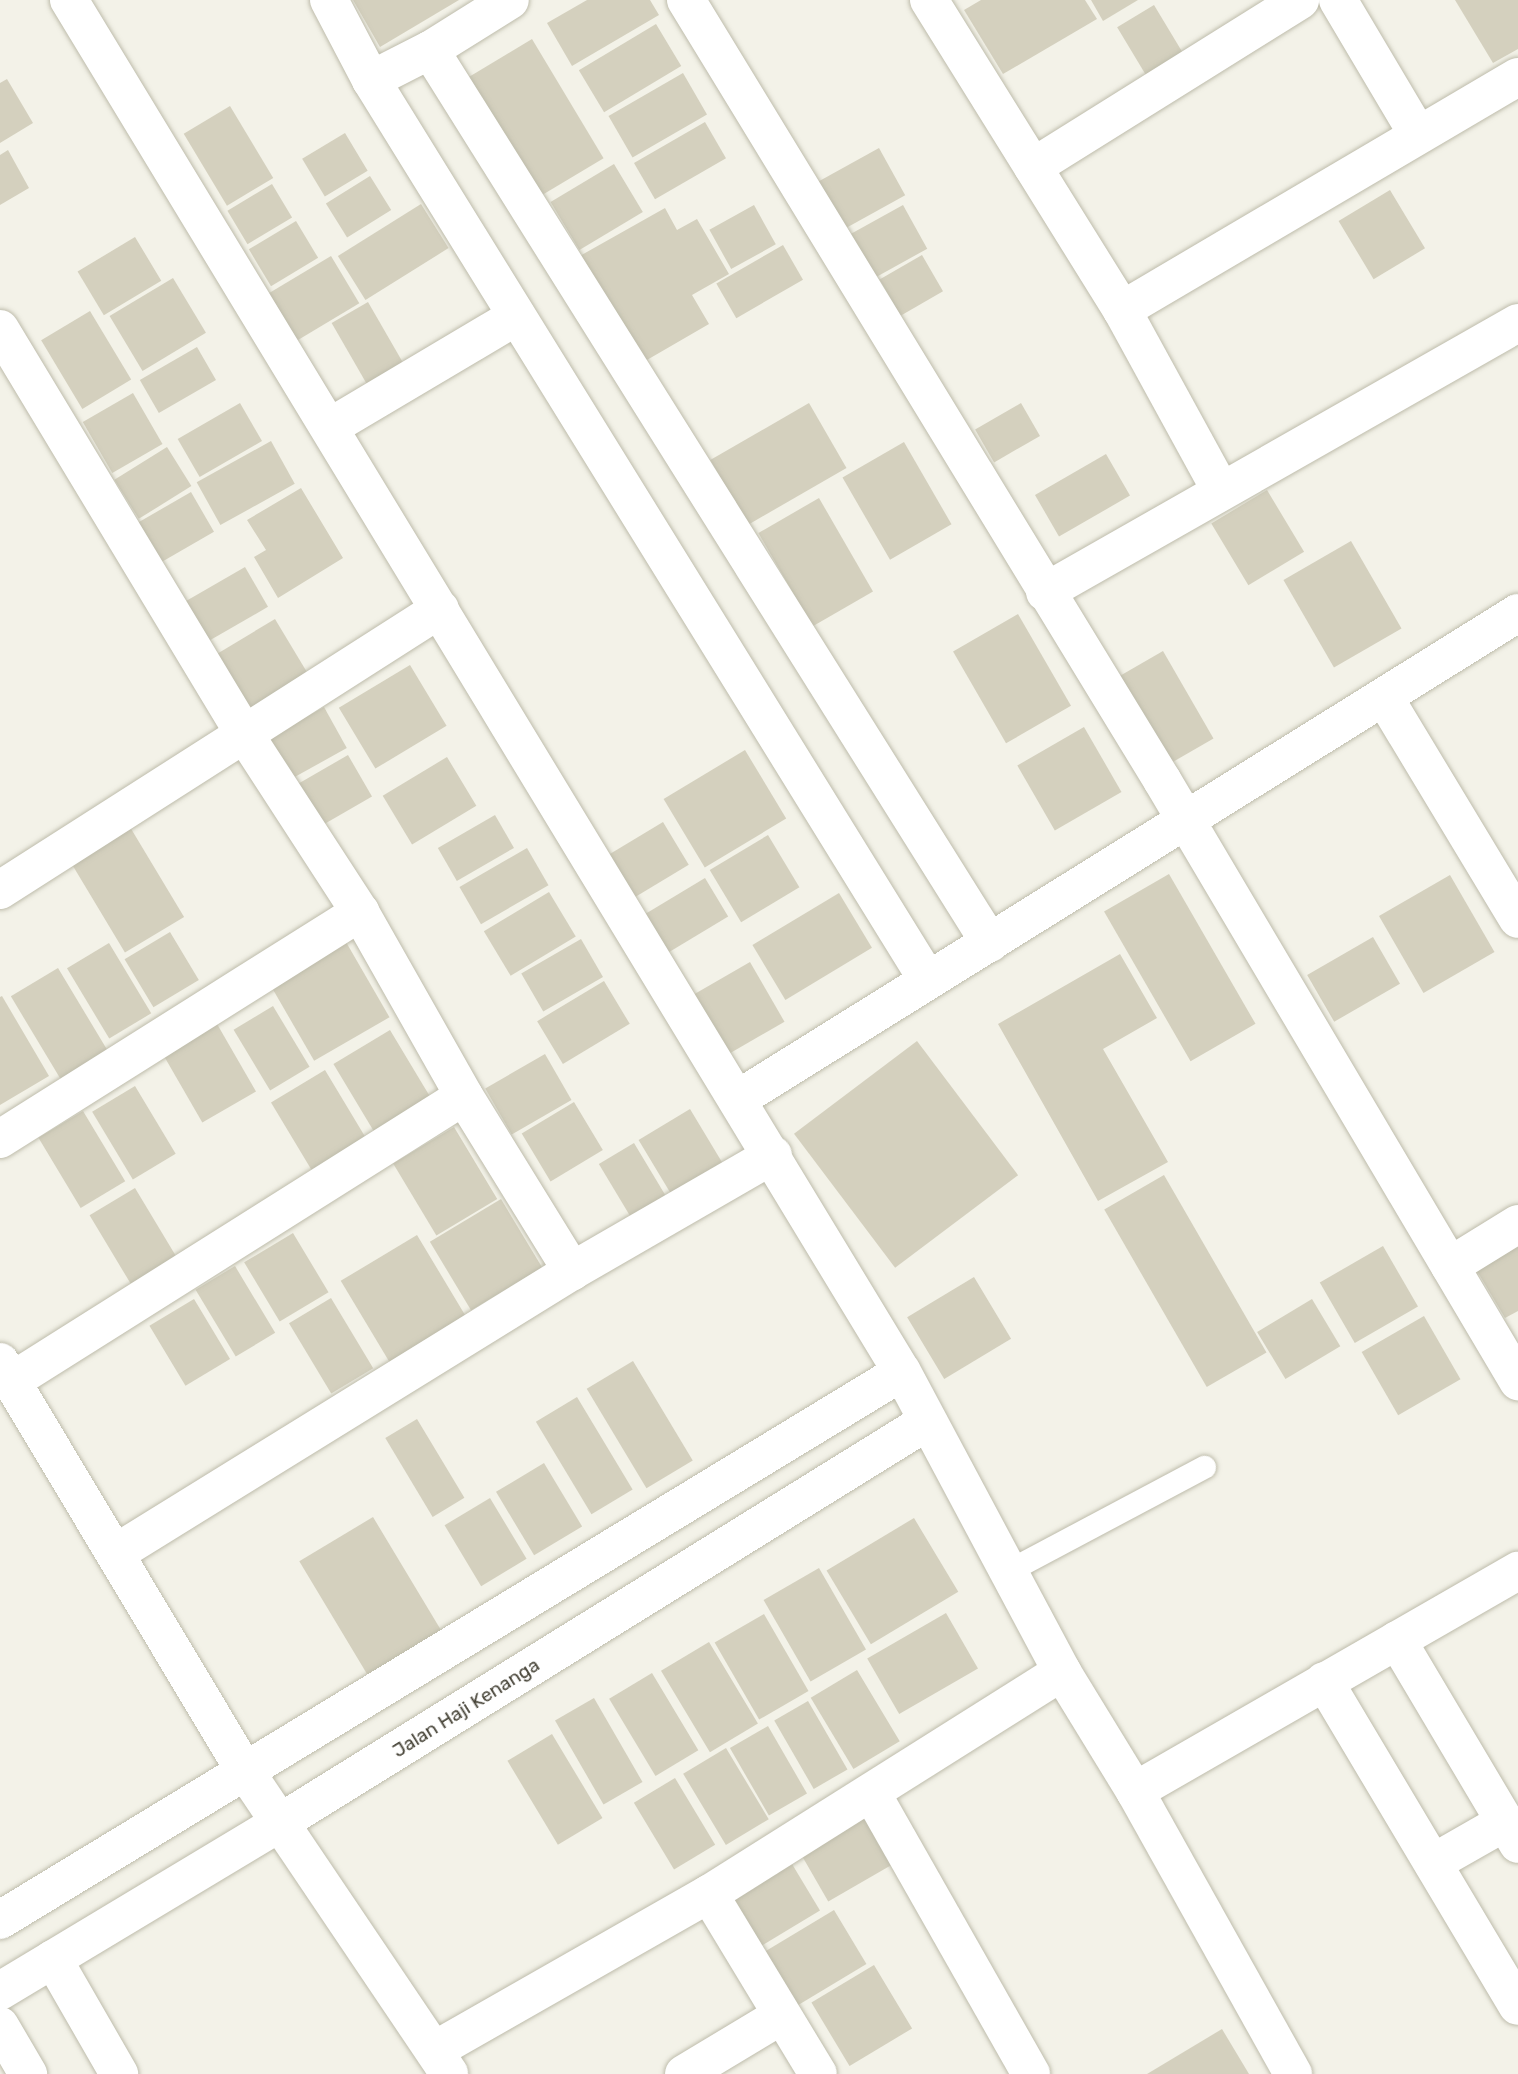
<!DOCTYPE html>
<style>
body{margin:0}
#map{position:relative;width:1518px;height:2074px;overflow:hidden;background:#f3f2e8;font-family:Rubik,sans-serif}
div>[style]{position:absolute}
.building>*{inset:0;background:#d4d0be;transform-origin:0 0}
.roads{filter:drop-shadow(0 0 2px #bebcab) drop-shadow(0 0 2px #bebcab)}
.service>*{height:23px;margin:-11.5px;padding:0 11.5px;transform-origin:11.5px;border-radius:11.5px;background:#fff}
.minor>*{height:38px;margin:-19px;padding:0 19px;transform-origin:19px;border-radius:19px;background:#fff}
.tertiary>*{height:38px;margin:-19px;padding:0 19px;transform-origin:19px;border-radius:19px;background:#fff}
span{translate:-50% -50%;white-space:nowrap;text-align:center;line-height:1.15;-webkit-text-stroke:5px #fff;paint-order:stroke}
.street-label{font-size:19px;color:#464337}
</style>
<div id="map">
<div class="building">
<div style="clip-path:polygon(353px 0,459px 0,380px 47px)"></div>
<div style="clip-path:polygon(587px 0,650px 0,659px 15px,572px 66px,547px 23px)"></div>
<div style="clip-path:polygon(981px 0,1085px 0,1097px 19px,1003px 74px,964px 10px)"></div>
<div style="clip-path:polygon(1091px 0,1138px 0,1103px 21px)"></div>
<div style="clip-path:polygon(1455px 0,1518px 0,1518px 49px,1493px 63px)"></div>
<div style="left:1154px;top:5px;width:71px;height:43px;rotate:59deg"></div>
<div style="left:656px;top:24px;width:49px;height:90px;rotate:59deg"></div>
<div style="left:532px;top:39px;width:139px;height:79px;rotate:59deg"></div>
<div style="left:683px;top:73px;width:48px;height:86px;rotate:60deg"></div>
<div style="clip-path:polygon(7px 79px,33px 123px,0 143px,0 83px)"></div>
<div style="left:230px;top:106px;width:84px;height:54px;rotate:59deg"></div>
<div style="left:705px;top:122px;width:42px;height:82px;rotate:60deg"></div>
<div style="left:345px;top:133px;width:44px;height:50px;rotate:59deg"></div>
<div style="left:879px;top:148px;width:54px;height:79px;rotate:61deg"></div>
<div style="clip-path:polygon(8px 150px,29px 188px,0 205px,0 155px)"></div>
<div style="left:614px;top:164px;width:56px;height:74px;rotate:59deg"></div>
<div style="left:370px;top:176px;width:40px;height:52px;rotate:58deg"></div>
<div style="left:272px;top:184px;width:39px;height:52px;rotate:59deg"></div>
<div style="left:1390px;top:190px;width:68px;height:60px;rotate:59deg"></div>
<div style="left:421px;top:204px;width:52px;height:98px;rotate:58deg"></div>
<div style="left:754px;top:205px;width:45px;height:51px;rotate:61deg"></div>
<div style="left:903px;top:205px;width:50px;height:65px;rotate:61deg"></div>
<div style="clip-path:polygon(665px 208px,677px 230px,697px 219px,729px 274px,692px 295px,709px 324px,640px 364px,578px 257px)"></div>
<div style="left:296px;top:221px;width:43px;height:55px;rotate:59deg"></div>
<div style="left:135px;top:237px;width:51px;height:67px;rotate:59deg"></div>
<div style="left:783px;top:245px;width:40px;height:77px;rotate:60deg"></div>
<div style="left:922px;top:255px;width:42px;height:49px;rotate:60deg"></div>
<div style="left:331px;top:256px;width:55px;height:73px;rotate:59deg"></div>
<div style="left:173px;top:278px;width:64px;height:74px;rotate:59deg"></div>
<div style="left:368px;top:302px;width:79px;height:42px;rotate:60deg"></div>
<div style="left:90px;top:311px;width:80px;height:57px;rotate:59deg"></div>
<div style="left:197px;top:347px;width:38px;height:66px;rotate:60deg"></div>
<div style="left:133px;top:393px;width:59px;height:58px;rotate:60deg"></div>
<div style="left:240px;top:403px;width:44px;height:72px;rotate:60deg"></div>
<div style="left:809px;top:403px;width:75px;height:114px;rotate:60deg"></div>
<div style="left:1021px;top:403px;width:38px;height:53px;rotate:60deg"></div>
<div style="left:271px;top:441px;width:49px;height:85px;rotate:61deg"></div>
<div style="left:904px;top:442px;width:95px;height:71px;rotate:60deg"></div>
<div style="left:167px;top:447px;width:46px;height:62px;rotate:58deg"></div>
<div style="left:1106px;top:454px;width:48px;height:82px;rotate:60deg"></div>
<div style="clip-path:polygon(301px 488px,343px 558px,278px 598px,254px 557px,266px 550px,247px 520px)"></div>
<div style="left:1267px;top:490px;width:72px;height:65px;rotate:59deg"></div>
<div style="left:191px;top:492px;width:46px;height:66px;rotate:60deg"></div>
<div style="left:819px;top:498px;width:108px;height:70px;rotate:60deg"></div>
<div style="left:1351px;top:541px;width:101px;height:78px;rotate:60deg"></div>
<div style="left:245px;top:567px;width:46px;height:76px;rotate:60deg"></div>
<div style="left:1018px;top:614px;width:106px;height:75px;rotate:60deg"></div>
<div style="left:275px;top:619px;width:66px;height:79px;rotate:59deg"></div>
<div style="left:1163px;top:651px;width:101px;height:56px;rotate:60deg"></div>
<div style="left:410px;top:665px;width:71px;height:83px;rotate:59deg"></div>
<div style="left:324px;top:707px;width:47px;height:74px;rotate:61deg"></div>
<div style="left:1084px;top:727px;width:75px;height:77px;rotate:60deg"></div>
<div style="left:745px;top:750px;width:80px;height:95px;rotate:59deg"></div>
<div style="left:348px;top:755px;width:48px;height:69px;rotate:60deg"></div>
<div style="left:447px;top:757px;width:57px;height:75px;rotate:59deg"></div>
<div style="left:495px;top:815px;width:38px;height:66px;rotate:60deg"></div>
<div style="left:663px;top:822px;width:50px;height:77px;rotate:59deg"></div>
<div style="left:130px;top:827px;width:105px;height:69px;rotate:59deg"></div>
<div style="left:768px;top:835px;width:61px;height:68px;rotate:59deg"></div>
<div style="left:527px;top:848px;width:43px;height:78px;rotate:60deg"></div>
<div style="left:1169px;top:874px;width:173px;height:75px;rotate:60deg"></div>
<div style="left:1450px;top:875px;width:89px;height:82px;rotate:60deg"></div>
<div style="left:705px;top:878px;width:45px;height:78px;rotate:59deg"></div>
<div style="left:549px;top:892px;width:52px;height:76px;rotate:59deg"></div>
<div style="left:839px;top:893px;width:64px;height:101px;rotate:59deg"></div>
<div style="left:170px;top:932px;width:56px;height:53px;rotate:59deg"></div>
<div style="left:1373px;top:937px;width:54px;height:76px;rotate:60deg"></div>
<div style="left:581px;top:939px;width:44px;height:69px;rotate:60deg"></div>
<div style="left:346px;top:942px;width:87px;height:87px;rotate:60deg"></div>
<div style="left:109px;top:943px;width:82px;height:49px;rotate:59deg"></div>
<div style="clip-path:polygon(1120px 954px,1157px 1018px,1103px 1049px,1168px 1162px,1098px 1201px,998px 1024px)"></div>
<div style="left:750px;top:962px;width:69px;height:67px;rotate:60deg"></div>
<div style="left:58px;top:968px;width:98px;height:55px;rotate:59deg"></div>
<div style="left:604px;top:981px;width:50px;height:78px;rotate:59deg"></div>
<div style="clip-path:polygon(2px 996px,49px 1076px,0 1105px,0 997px)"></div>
<div style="left:273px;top:1006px;width:71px;height:46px;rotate:59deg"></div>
<div style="left:213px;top:1017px;width:86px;height:62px;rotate:60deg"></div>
<div style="left:390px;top:1030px;width:79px;height:66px;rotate:59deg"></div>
<div style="left:917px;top:1041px;width:168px;height:154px;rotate:53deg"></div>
<div style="left:545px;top:1054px;width:53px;height:69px;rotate:60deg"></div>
<div style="left:325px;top:1070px;width:82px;height:63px;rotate:59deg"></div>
<div style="left:135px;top:1086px;width:79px;height:50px;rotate:59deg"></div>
<div style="left:574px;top:1102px;width:56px;height:61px;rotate:59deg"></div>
<div style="left:690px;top:1109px;width:66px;height:60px;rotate:59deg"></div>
<div style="left:83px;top:1111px;width:82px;height:52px;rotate:59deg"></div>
<div style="left:454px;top:1127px;width:84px;height:71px;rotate:59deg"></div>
<div style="left:634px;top:1143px;width:63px;height:41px;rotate:59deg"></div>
<div style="left:1164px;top:1175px;width:205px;height:69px;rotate:60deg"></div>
<div style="left:135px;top:1188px;width:80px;height:53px;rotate:59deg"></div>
<div style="left:501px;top:1199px;width:80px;height:83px;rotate:59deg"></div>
<div style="left:293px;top:1233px;width:69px;height:57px;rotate:59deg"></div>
<div style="left:417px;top:1235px;width:97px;height:89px;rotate:59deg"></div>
<div style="clip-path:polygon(1518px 1241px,1518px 1311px,1505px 1318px,1474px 1266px)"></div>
<div style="left:1383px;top:1246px;width:70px;height:73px;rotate:60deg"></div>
<div style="left:235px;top:1266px;width:78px;height:46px;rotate:59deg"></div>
<div style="left:974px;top:1277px;width:72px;height:78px;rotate:59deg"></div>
<div style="left:331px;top:1298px;width:82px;height:49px;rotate:59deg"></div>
<div style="left:194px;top:1299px;width:70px;height:52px;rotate:59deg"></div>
<div style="left:1312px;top:1299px;width:55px;height:64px;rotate:59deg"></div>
<div style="left:1424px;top:1316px;width:73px;height:72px;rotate:60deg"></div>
<div style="left:633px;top:1361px;width:116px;height:54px;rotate:59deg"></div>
<div style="left:577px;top:1397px;width:108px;height:48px;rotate:59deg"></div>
<div style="left:417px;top:1419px;width:92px;height:37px;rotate:59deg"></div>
<div style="left:544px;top:1463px;width:74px;height:56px;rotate:59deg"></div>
<div style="left:490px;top:1498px;width:71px;height:53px;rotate:59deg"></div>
<div style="left:373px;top:1517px;width:133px;height:86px;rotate:59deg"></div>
<div style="left:914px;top:1518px;width:86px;height:102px;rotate:59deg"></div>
<div style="left:819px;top:1568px;width:94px;height:64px;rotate:60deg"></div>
<div style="left:946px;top:1613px;width:64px;height:91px;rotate:60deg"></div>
<div style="left:764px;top:1614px;width:89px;height:57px;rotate:60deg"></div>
<div style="left:709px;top:1642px;width:95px;height:56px;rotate:59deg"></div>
<div style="left:857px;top:1670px;width:83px;height:54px;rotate:59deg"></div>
<div style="left:652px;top:1673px;width:90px;height:50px;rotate:59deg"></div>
<div style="left:594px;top:1698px;width:97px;height:45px;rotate:60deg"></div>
<div style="left:808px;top:1701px;width:79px;height:39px;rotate:60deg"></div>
<div style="left:768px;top:1726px;width:78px;height:44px;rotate:60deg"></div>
<div style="left:552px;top:1734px;width:98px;height:52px;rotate:59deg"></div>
<div style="left:726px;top:1748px;width:83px;height:50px;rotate:59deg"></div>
<div style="left:675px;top:1778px;width:78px;height:48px;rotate:59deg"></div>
<div style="left:869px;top:1804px;width:64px;height:84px;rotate:60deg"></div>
<div style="left:786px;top:1854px;width:66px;height:75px;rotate:59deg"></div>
<div style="left:834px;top:1910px;width:63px;height:80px;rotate:59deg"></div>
<div style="left:874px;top:1965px;width:74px;height:73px;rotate:59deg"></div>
<div style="clip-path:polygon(1222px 2029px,1249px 2074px,1147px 2074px)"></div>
</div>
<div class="roads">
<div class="service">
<div style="left:1008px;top:1571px;width:222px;rotate:-28deg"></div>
</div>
<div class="minor">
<div style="left:69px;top:0;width:1605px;rotate:58.74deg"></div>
<div style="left:902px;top:1372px;width:340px;rotate:61.9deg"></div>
<div style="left:1062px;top:1672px;width:140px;rotate:58.5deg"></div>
<div style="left:1135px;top:1791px;width:324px;rotate:60.8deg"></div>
<div style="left:329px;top:0;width:90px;rotate:62.3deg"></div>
<div style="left:371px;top:80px;width:66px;rotate:-27deg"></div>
<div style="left:430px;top:50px;width:94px;rotate:-32deg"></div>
<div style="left:686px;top:0;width:914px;rotate:58.61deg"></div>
<div style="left:1162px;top:780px;width:699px;rotate:59.36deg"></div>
<div style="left:929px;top:0;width:365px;rotate:58.1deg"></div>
<div style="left:1122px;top:310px;width:206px;rotate:61.3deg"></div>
<div style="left:1338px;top:0;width:157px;rotate:59.3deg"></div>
<div style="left:430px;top:50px;width:1054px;rotate:57.91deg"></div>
<div style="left:371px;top:80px;width:1057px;rotate:58.26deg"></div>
<div style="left:1033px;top:167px;width:315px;rotate:-32deg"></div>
<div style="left:1122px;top:310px;width:459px;rotate:-30.5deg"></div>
<div style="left:0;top:329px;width:474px;rotate:58.9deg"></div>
<div style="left:245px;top:735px;width:211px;rotate:57deg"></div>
<div style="left:360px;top:912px;width:211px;rotate:60.5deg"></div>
<div style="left:464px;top:1096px;width:206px;rotate:58.3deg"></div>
<div style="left:330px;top:427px;width:217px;rotate:-30.7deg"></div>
<div style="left:1045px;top:592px;width:544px;rotate:-29.63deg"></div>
<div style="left:1384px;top:697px;width:259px;rotate:58.9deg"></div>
<div style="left:0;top:890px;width:522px;rotate:-32.56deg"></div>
<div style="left:738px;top:1099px;width:919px;rotate:-31.93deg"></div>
<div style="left:0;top:1139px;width:426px;rotate:-32.2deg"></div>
<div style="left:1450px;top:1266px;width:80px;rotate:-31.7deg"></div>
<div style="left:0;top:1362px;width:477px;rotate:59.1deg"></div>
<div style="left:245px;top:1771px;width:365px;rotate:56deg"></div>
<div style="left:12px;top:1381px;width:534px;rotate:-32.23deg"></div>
<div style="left:116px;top:1553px;width:536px;rotate:-31.73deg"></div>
<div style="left:572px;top:1271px;width:232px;rotate:-30deg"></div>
<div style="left:1397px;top:1640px;width:237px;rotate:59.3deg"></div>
<div style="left:1324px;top:1681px;width:378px;rotate:59.2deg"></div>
<div style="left:1135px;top:1791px;width:442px;rotate:-29.9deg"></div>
<div style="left:872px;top:1794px;width:322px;rotate:60.4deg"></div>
<div style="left:1433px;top:1863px;width:83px;rotate:-29.7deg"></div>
<div style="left:709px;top:1894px;width:210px;rotate:58.8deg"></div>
<div style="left:0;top:1920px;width:1055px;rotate:-31.28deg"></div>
<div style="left:53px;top:1959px;width:133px;rotate:60.1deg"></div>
<div style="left:0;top:1991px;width:328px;rotate:-31deg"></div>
<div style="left:281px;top:1822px;width:761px;rotate:-31.79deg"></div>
<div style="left:435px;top:2050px;width:315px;rotate:-29.7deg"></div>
<div style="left:709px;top:1894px;width:417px;rotate:-32.2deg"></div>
<div style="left:684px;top:2074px;width:114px;rotate:-31deg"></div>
</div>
<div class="tertiary">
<div style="left:0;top:2026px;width:56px;rotate:59.7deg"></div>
</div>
</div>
<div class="street-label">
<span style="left:466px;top:1708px;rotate:-32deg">Jalan Haji Kenanga</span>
</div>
</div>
